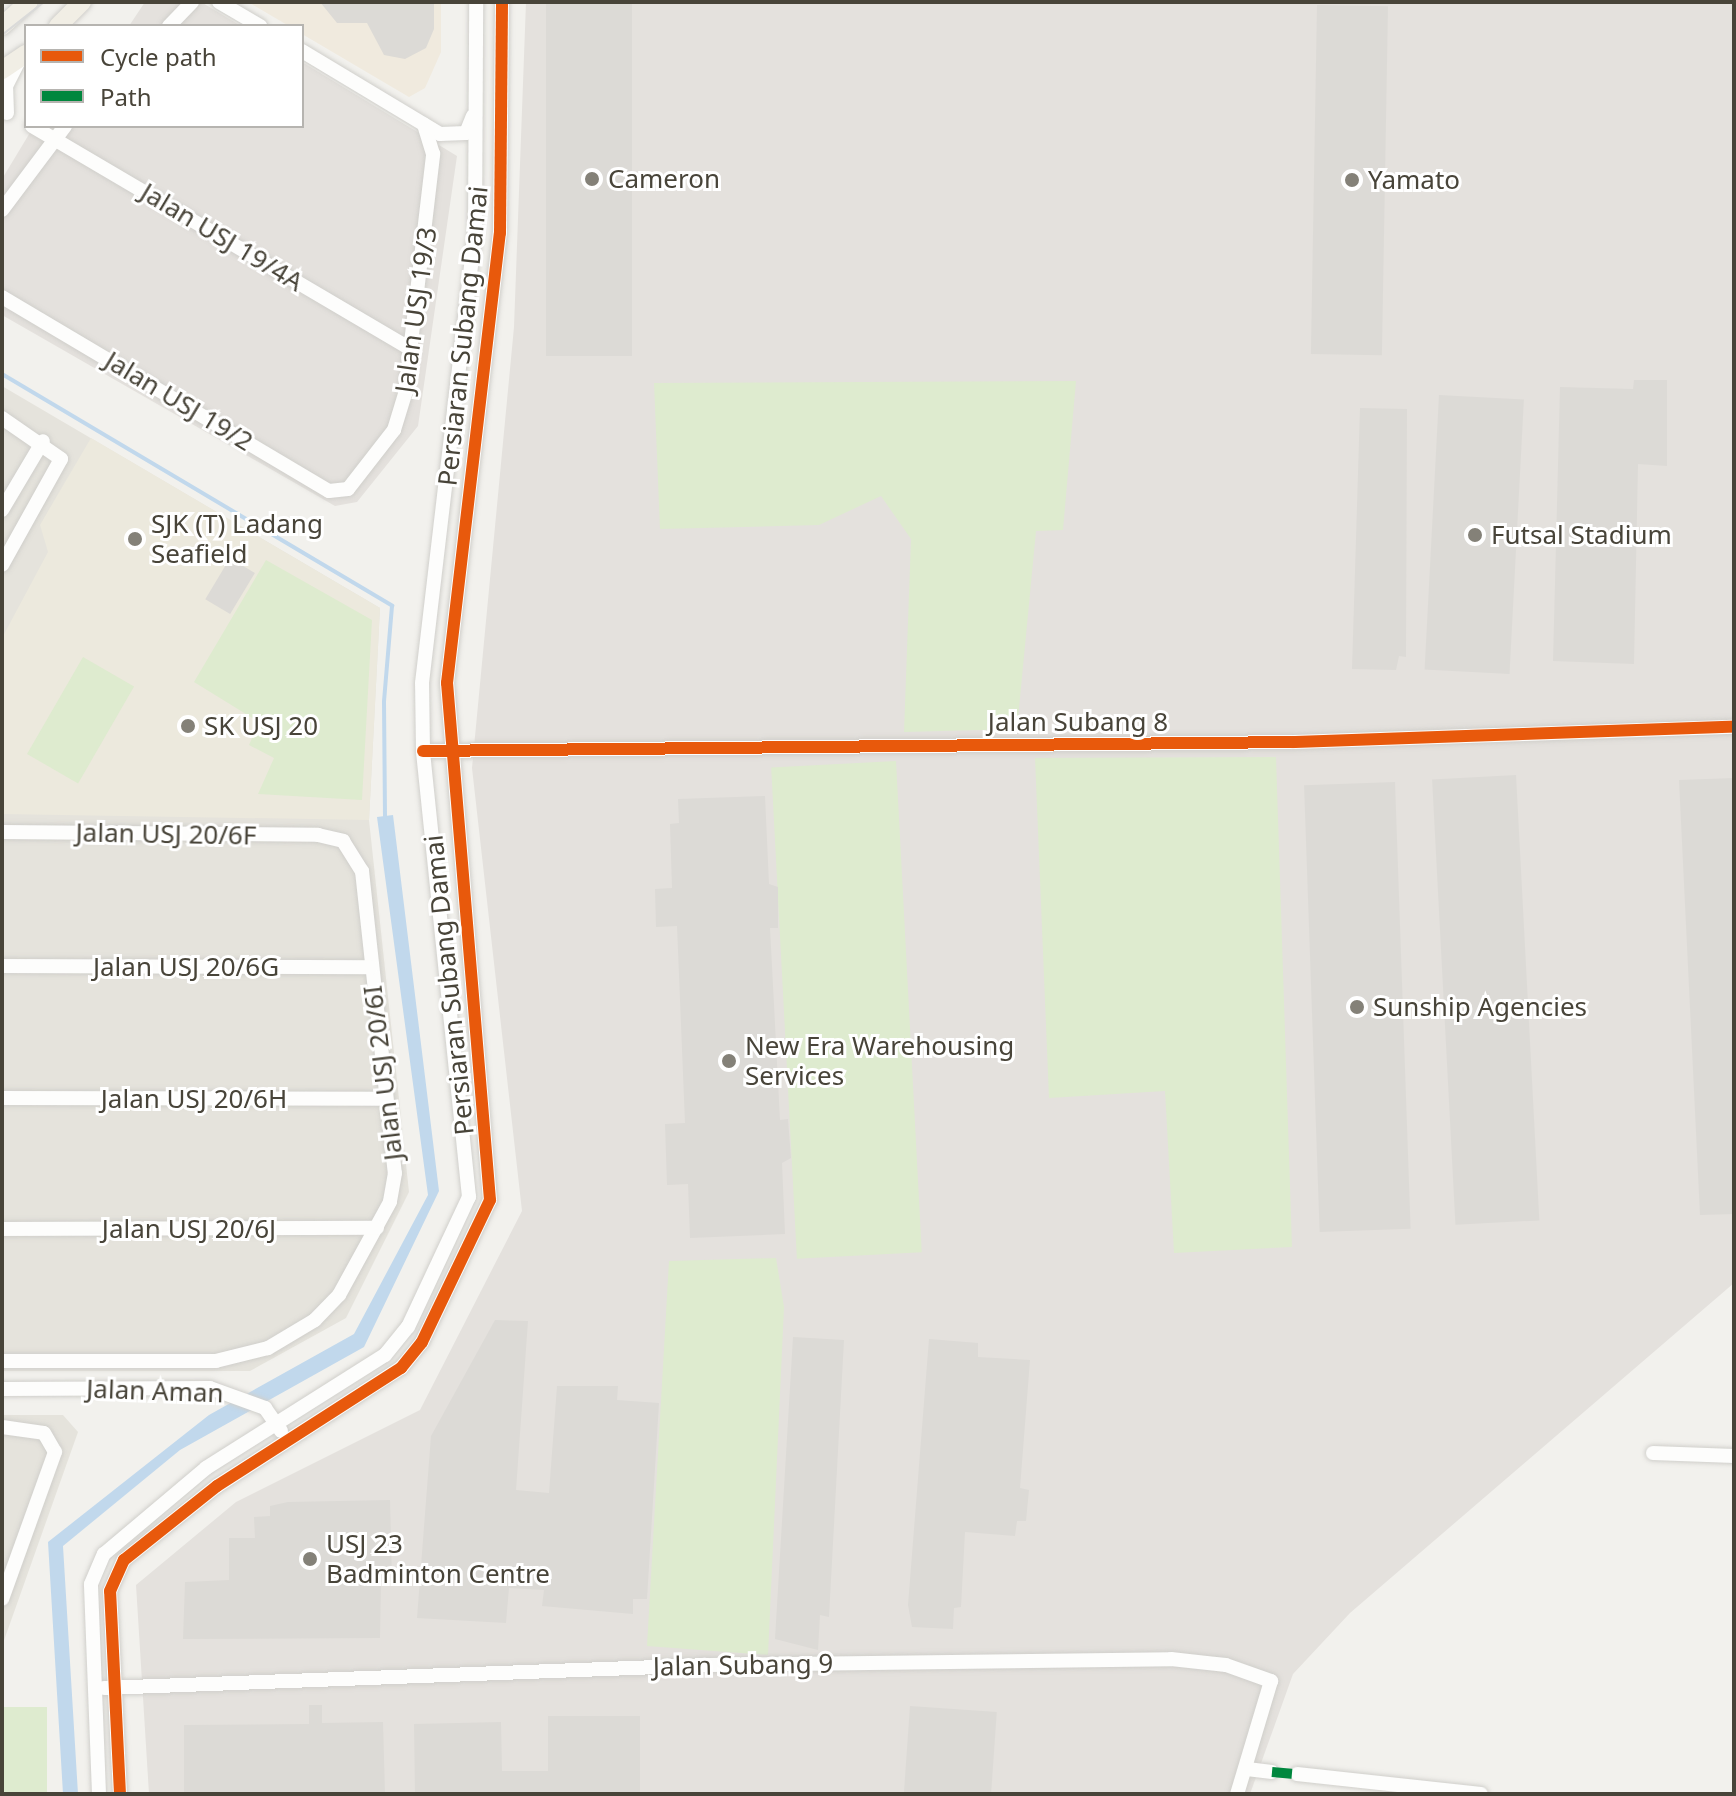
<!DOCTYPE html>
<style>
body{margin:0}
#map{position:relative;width:1736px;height:1796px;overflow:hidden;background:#f2f1ed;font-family:"Noto Sans",sans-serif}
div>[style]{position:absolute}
.residential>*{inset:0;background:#e5e3dc}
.commercial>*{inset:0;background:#f0eade}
.industrial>*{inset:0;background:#e4e1dd}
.education>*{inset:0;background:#ece9dd}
.green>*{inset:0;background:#deebcf;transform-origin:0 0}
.water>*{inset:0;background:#c1d8ec}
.stream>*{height:4px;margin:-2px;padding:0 2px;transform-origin:2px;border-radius:2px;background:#c1d8ec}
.building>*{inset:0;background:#dcdad6;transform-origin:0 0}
.roads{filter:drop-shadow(0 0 2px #d0cfcb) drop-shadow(0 0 2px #d0cfcb)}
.minor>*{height:14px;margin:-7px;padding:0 7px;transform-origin:7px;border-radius:7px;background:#fdfdfc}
.major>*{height:18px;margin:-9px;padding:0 9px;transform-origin:9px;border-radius:9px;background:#f1eee5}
.tram>*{height:2px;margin:-1px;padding:0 1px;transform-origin:1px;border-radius:1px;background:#dadad9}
.quiet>*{height:10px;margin-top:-5px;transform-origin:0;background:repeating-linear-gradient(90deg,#00873e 0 20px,transparent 0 30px)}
.cycleway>*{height:12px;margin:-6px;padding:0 6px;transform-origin:6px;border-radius:6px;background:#e8590c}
.dots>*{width:22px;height:22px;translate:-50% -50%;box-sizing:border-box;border:4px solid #fff;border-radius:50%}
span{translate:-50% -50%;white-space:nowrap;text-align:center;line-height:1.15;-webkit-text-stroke:6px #fff;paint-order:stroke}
.poi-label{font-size:26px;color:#484439}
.left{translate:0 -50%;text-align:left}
.street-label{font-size:26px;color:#484439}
.frame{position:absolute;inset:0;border:4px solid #484439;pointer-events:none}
.legend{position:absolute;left:24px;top:24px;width:280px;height:104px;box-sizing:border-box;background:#fff;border:2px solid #b6b4b0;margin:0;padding:10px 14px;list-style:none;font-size:24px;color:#484439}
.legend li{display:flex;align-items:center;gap:16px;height:40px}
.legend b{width:40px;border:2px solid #b6b4b0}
</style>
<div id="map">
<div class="residential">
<div style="clip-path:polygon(2px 386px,380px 608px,369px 820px,409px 1192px,346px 1318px,250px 1371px,2px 1371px)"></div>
<div style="clip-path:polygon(2px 1415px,63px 1415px,78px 1432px,2px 1646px)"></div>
</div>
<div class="commercial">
<div style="clip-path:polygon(248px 2px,441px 2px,441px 52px,425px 88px,409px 97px,302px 34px,302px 26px,289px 26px)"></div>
</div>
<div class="industrial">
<div style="clip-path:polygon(145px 2px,201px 2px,241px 26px,129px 26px)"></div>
<div style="clip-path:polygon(526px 2px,1734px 2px,1734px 1283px,1350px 1613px,1293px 1674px,1250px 1794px,149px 1794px,136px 1585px,236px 1502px,420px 1410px,522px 1211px,472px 768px,514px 327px)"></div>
<div style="clip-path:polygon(302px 62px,457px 156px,418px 426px,357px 502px,335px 506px,2px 315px,2px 179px,34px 126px,302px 126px)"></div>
</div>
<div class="education">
<div style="clip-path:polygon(91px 438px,380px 608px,369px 820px,2px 814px,2px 638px,48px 552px,40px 525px)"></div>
</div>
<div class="green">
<div style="clip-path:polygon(1076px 381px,1063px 530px,1036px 531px,1017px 729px,904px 732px,911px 539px,881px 496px,819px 525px,660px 529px,654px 383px)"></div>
<div style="clip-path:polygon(266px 560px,372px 620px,362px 800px,258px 794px,274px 758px,249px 745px,259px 722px,194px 682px)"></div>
<div style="left:83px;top:657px;width:59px;height:112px;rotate:30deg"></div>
<div style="clip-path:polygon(1276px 757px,1292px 1247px,1174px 1253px,1165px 1091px,1049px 1098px,1035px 758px)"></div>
<div style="left:896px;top:761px;width:492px;height:125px;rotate:87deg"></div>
<div style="clip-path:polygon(776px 1258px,784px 1307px,768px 1655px,647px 1646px,669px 1261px)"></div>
<div style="left:2px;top:1707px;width:45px;height:87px"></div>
</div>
<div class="water">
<div style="clip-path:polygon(393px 815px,439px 1191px,364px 1347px,180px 1450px,63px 1546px,78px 1794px,63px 1794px,48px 1542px,209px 1415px,354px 1334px,428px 1195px,377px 817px)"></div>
</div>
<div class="stream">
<div style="left:2px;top:374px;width:454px;rotate:30.7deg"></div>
<div style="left:392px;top:606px;width:96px;rotate:94.8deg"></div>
<div style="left:384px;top:702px;width:114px;rotate:89.5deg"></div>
</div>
<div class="building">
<div style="clip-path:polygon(320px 2px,434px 2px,434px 29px,426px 48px,405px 59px,384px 55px,367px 23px,337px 23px)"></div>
<div style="left:546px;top:2px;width:86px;height:354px"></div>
<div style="left:1317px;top:5px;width:71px;height:349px;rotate:1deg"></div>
<div style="clip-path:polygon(1634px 380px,1667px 380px,1667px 466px,1638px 464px,1634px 664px,1553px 661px,1560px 387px,1633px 389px)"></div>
<div style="left:1439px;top:395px;width:85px;height:275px;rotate:3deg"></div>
<div style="clip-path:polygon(1360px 408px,1407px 409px,1406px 657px,1399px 656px,1396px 670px,1352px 669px)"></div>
<div style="left:230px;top:558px;width:29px;height:48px;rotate:31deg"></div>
<div style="left:1516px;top:775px;width:446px;height:84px;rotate:87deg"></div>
<div style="clip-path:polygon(1734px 778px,1734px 1214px,1700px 1215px,1679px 780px)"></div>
<div style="left:1395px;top:782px;width:447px;height:91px;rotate:88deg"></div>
<div style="clip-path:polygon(765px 796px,769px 884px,778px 887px,778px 928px,770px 928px,780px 1120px,788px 1119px,791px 1158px,782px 1163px,785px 1234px,690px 1238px,688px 1184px,667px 1185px,665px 1124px,685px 1123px,677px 926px,656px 927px,655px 889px,672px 888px,670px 824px,679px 823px,678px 799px)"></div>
<div style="clip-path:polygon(495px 1320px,528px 1321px,516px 1490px,549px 1493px,557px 1386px,618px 1386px,617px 1400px,659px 1403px,647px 1599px,633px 1599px,633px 1614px,542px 1606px,544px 1590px,509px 1588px,506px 1623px,417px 1618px,431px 1436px)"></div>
<div style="clip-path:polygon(793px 1337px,844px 1340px,829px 1617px,820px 1615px,818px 1650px,775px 1639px)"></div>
<div style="clip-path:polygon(929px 1339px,978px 1343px,978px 1357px,1030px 1360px,1020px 1488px,1029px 1490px,1026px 1521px,1017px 1521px,1015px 1536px,965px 1532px,961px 1607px,954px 1608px,953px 1629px,912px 1627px,908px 1605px)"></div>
<div style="clip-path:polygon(390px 1500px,392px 1581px,381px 1582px,380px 1638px,183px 1639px,185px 1582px,229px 1580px,229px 1538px,255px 1538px,254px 1517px,270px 1516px,270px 1506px,288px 1502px)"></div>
<div style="clip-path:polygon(309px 1705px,322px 1705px,322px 1723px,383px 1722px,385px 1794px,184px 1794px,184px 1725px,309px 1724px)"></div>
<div style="left:910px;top:1706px;width:87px;height:88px;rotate:4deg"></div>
<div style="clip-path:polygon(548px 1716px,640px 1716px,640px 1794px,415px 1794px,414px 1724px,501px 1722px,502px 1771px,548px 1771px)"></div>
</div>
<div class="roads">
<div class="minor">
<div style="left:219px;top:2px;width:48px;rotate:30.3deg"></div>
<div style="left:169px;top:26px;width:33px;rotate:-46deg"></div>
<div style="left:302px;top:51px;width:161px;rotate:31deg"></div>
<div style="left:440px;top:134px;width:26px;rotate:-2deg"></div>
<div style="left:466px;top:133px;width:18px;rotate:-68deg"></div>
<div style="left:7px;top:113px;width:27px;rotate:-92deg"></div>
<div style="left:6px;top:86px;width:28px;rotate:-63deg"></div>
<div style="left:32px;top:126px;width:441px;rotate:30.5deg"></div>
<div style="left:2px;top:210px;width:105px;rotate:-53.1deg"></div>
<div style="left:2px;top:297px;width:380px;rotate:30.7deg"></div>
<div style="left:329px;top:491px;width:19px;rotate:-6deg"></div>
<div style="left:348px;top:489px;width:75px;rotate:-52.1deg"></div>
<div style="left:394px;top:430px;width:38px;rotate:-73deg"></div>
<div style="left:405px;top:394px;width:242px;rotate:-83.3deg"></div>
<div style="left:433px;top:154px;width:31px;rotate:-107deg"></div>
<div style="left:2px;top:418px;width:72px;rotate:34.8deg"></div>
<div style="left:61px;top:459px;width:121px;rotate:119.1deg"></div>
<div style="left:2px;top:510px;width:80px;rotate:-59.3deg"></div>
<div style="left:423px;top:751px;width:871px;rotate:-0.59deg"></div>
<div style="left:1294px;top:742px;width:440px;rotate:-2deg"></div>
<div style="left:2px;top:832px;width:316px;rotate:0.5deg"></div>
<div style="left:318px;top:835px;width:26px;rotate:13deg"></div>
<div style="left:343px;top:841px;width:36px;rotate:58deg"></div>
<div style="left:362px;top:871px;width:304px;rotate:83.8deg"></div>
<div style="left:395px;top:1173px;width:29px;rotate:100deg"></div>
<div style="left:390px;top:1202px;width:106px;rotate:118.7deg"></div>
<div style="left:339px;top:1295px;width:35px;rotate:134deg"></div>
<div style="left:315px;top:1320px;width:55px;rotate:149.2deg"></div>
<div style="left:268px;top:1348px;width:54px;rotate:166deg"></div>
<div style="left:216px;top:1361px;width:214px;rotate:180deg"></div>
<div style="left:2px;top:966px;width:369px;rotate:0.2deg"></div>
<div style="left:2px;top:1098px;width:383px;rotate:0.1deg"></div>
<div style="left:2px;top:1229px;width:375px;rotate:-0.2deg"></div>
<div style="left:2px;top:1389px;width:208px;rotate:-0.3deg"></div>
<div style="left:210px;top:1388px;width:59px;rotate:20deg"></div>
<div style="left:265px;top:1408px;width:28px;rotate:55deg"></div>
<div style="left:2px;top:1427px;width:42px;rotate:8.1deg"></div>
<div style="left:44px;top:1433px;width:22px;rotate:60deg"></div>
<div style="left:55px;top:1452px;width:156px;rotate:109.8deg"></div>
<div style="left:1653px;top:1453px;width:81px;rotate:2.1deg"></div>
<div style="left:104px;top:1688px;width:606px;rotate:-2.17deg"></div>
<div style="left:710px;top:1665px;width:461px;rotate:-0.7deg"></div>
<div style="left:1171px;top:1659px;width:55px;rotate:6.2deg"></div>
<div style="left:1226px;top:1665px;width:48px;rotate:19.6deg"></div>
<div style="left:1271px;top:1681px;width:118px;rotate:106.7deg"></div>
<div style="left:1247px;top:1769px;width:25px;rotate:7deg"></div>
<div style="left:1297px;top:1774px;width:185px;rotate:6.2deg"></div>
<div style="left:99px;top:1794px;width:210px;rotate:-92.2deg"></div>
<div style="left:91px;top:1584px;width:33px;rotate:-67deg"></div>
<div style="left:104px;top:1554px;width:133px;rotate:-40.1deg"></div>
<div style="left:206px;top:1468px;width:212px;rotate:-32.3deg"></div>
<div style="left:385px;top:1355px;width:36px;rotate:-51deg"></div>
<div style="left:408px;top:1327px;width:144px;rotate:-64.9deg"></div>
<div style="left:469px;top:1197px;width:448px;rotate:-95.9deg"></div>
<div style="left:423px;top:751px;width:68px;rotate:-90.8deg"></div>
<div style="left:422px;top:683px;width:455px;rotate:-83.3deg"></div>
<div style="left:475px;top:231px;width:229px;rotate:-89.7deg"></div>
<div style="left:120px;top:1794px;width:203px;rotate:-92.8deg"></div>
<div style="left:110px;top:1591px;width:34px;rotate:-66deg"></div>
<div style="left:124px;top:1560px;width:119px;rotate:-38.5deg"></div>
<div style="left:217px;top:1486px;width:219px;rotate:-32.7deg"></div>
<div style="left:401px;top:1368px;width:33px;rotate:-51deg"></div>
<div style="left:422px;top:1342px;width:157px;rotate:-64.4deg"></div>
<div style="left:490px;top:1200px;width:519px;rotate:-94.75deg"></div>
<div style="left:447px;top:683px;width:453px;rotate:-83.3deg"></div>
<div style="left:500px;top:233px;width:231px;rotate:-89.5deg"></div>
</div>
<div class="major">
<div style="left:2px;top:26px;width:36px;rotate:-42deg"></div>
<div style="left:58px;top:26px;width:34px;rotate:-45deg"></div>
<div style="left:2px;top:70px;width:29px;rotate:-34deg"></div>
</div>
</div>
<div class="tram">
<div style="left:2px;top:35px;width:53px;rotate:-38.2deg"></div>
</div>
<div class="quiet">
<div style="left:1272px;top:1772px;width:25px;rotate:5deg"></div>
</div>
<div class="cycleway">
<div style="left:423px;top:751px;width:871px;rotate:-0.59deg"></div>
<div style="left:1294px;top:742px;width:440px;rotate:-2deg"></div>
<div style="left:120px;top:1794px;width:203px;rotate:-92.8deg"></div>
<div style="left:110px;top:1591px;width:34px;rotate:-66deg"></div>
<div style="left:124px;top:1560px;width:119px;rotate:-38.5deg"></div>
<div style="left:217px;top:1486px;width:219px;rotate:-32.7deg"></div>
<div style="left:401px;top:1368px;width:33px;rotate:-51deg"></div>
<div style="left:422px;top:1342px;width:157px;rotate:-64.4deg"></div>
<div style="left:490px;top:1200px;width:519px;rotate:-94.75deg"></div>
<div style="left:447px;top:683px;width:453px;rotate:-83.3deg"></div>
<div style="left:500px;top:233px;width:231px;rotate:-89.5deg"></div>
</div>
<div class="dots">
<div style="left:592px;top:179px;background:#848178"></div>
<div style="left:1352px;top:180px;background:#848178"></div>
<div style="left:1475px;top:535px;background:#848178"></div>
<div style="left:135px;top:539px;background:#848178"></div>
<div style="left:188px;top:726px;background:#848178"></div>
<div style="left:1357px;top:1007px;background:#848178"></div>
<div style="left:729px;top:1061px;background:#848178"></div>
<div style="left:310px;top:1559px;background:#848178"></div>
</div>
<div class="poi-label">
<span class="left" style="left:608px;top:179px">Cameron</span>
<span class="left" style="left:1368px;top:180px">Yamato</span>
<span class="left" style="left:151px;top:539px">SJK (T) Ladang<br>Seafield</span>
<span class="left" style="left:1491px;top:535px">Futsal Stadium</span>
<span class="left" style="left:204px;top:726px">SK USJ 20</span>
<span class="left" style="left:1373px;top:1007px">Sunship Agencies</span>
<span class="left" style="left:745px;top:1061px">New Era Warehousing<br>Services</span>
<span class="left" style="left:326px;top:1559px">USJ 23<br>Badminton Centre</span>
</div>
<div class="street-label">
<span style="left:222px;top:237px;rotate:31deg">Jalan USJ 19/4A</span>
<span style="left:416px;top:310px;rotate:-82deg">Jalan USJ 19/3</span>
<span style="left:463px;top:336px;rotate:-84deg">Persiaran Subang Damai</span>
<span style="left:179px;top:401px;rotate:31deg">Jalan USJ 19/2</span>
<span style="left:1078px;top:722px">Jalan Subang 8</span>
<span style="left:166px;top:834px;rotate:1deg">Jalan USJ 20/6F</span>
<span style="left:186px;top:967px">Jalan USJ 20/6G</span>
<span style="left:449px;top:985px;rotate:-96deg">Persiaran Subang Damai</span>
<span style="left:383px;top:1073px;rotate:-97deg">Jalan USJ 20/6I</span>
<span style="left:194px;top:1099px">Jalan USJ 20/6H</span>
<span style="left:189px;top:1229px">Jalan USJ 20/6J</span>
<span style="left:155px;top:1391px;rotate:2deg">Jalan Aman</span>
<span style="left:743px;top:1665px;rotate:-1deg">Jalan Subang 9</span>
</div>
<div class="frame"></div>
<ul class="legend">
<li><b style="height:10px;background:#e8590c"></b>Cycle path</li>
<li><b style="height:10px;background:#00873e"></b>Path</li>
</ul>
</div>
